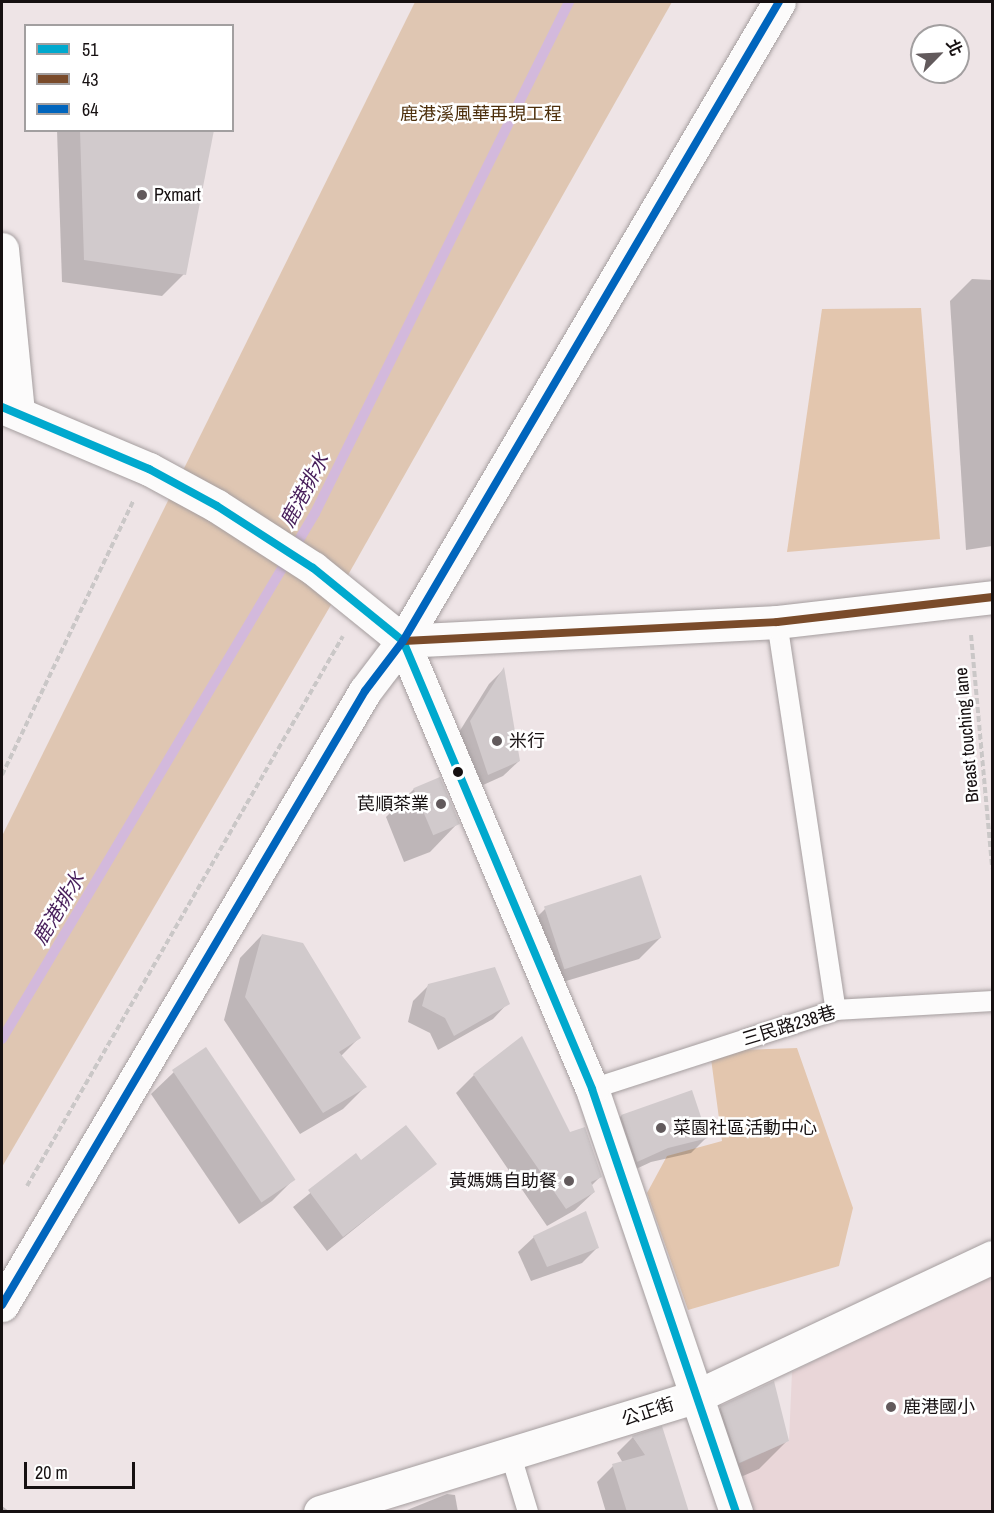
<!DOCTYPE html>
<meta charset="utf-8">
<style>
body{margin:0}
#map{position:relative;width:994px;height:1513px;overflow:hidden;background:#eee4e6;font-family:"Archivo Narrow","Noto Sans TC",sans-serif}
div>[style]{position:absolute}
.built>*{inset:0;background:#e9d6d8}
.green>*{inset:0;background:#dfc6b2}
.forest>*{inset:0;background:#e3c6ae}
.shadow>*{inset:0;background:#0003}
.stream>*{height:10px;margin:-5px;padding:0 5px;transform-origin:5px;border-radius:5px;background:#d3b9dc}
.building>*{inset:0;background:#d1cacc;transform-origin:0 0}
.path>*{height:4px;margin-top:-2px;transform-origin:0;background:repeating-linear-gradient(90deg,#cac7c7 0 6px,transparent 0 9px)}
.roads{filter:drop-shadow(0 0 2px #a59e9f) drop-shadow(0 0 2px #a59e9f)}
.lane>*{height:20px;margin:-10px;padding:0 10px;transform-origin:10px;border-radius:10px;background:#fcfbfb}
.street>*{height:33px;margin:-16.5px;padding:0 16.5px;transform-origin:16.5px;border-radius:16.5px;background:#fcfbfb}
.secondary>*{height:33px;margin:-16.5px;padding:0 16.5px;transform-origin:16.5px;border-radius:16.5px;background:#fcfbfb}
.bus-1>*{height:8px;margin:-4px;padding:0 4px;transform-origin:4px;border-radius:4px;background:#00a9ce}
.bus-2>*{height:8px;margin:-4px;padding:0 4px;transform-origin:4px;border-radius:4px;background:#7a4b2a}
.bus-3>*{height:8px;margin:-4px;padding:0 4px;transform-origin:4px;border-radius:4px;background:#0065bd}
.dots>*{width:16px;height:16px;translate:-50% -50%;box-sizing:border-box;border:3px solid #fff;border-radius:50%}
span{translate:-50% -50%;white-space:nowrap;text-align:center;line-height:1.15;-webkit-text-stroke:5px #fff;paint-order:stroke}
.park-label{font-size:18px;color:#4c2e0a}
.poi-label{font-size:18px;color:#161011}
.left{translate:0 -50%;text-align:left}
.right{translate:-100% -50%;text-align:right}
.street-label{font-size:18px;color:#161011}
.water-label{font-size:20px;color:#471e5a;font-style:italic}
.frame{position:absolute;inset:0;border:3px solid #161011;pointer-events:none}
.legend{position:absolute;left:24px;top:24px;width:210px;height:108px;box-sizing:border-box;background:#fff;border:2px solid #a29fa0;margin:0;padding:8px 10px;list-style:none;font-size:18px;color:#161011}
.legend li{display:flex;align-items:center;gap:12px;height:30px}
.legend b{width:30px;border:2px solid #a29fa0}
.north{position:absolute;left:910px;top:24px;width:60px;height:60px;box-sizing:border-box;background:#fff;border:2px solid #a29fa0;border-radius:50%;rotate:66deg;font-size:16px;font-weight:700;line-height:24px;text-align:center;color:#161011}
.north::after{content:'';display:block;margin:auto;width:21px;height:27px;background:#625a5c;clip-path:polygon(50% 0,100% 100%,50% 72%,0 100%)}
.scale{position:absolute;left:24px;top:1462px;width:111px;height:27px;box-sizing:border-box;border:3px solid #161011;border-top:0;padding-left:8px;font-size:18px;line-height:21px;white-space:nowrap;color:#161011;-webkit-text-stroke:4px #fff;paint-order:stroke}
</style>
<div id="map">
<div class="built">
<div style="clip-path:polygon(992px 1272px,992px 1511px,750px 1511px,734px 1466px,789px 1441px,792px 1372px)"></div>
</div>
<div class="green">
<div style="clip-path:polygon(415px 2px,672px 2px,335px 598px,2px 1167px,2px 836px)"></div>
</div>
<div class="forest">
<div style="clip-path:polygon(921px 308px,940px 539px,787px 552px,822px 309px)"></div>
<div style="clip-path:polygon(797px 1048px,853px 1208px,839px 1266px,688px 1310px,647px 1193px,667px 1156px,722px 1141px,710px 1051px)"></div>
</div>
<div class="shadow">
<div style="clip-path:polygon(57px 130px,213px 130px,184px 274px,162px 296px,62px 282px)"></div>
<div style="clip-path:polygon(972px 279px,992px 280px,992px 546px,966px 550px,950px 301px)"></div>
<div style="clip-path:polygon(503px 670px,519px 761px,503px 776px,472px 790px,456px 737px,489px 684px)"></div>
<div style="clip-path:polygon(414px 789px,458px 823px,430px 852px,404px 862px,386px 817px)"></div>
<div style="clip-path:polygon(545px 909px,661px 937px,639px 959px,543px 988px,523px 931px)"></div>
<div style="clip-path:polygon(262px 935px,359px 1038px,340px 1057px,365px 1087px,343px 1109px,300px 1134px,224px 1020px,240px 958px)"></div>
<div style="clip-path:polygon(429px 985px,508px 1003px,493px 1019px,438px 1050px,430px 1033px,408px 1022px,413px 1001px)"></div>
<div style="clip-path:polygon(206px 1049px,294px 1179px,272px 1201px,239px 1224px,151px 1094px,174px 1072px)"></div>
<div style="clip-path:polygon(474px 1075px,600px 1177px,591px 1186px,594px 1192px,575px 1210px,547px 1226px,456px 1093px)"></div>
<div style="clip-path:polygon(621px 1116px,706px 1138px,691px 1153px,651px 1162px,621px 1176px,606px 1131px)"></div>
<div style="clip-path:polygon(356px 1156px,361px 1162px,435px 1164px,327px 1251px,293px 1207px)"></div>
<div style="clip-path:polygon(534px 1237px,597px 1248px,582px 1263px,531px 1281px,518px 1252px)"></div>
<div style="clip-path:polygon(721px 1407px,787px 1441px,759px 1469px,711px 1490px,692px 1435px)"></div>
<div style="clip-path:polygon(633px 1437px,688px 1512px,606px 1512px,597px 1482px,613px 1466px,623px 1463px,617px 1453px)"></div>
<div style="clip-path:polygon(447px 1494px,455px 1495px,458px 1512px,402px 1512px)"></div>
<div style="clip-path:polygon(2px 1506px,10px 1512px,2px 1512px)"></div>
</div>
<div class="stream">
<div style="left:2px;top:1039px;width:612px;rotate:-59.24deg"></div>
<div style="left:315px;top:513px;width:571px;rotate:-63.57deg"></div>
</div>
<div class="building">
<div style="clip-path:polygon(80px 130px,214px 130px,186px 275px,84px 260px)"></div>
<div style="clip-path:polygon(504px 667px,520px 761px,488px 775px,470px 721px)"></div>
<div style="left:440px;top:777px;width:51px;height:29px;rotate:67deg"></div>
<div style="left:641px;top:875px;width:66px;height:102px;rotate:72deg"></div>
<div style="clip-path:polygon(262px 934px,303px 943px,361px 1038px,339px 1052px,367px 1087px,323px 1113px,245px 997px)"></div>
<div style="clip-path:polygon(495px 967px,510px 1004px,454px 1036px,445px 1018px,422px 1006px,428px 984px)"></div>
<div style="clip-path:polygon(522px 1036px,570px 1132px,585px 1127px,602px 1177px,591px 1182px,595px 1192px,566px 1209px,473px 1074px)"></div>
<div style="left:206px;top:1047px;width:160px;height:41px;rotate:56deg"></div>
<div style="clip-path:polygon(692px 1090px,708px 1138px,668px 1148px,637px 1162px,621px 1115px)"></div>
<div style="clip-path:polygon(406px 1125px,437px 1164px,343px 1237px,308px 1190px,356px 1153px,361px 1160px)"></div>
<div style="clip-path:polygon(586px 1211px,599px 1248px,547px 1267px,533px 1236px)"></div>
<div style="clip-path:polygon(774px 1381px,789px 1441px,739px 1463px,720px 1406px)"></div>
<div style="clip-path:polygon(662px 1426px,689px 1512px,627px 1512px,612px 1464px,645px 1455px,632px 1436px)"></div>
</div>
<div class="path">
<div style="left:971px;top:635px;width:234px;rotate:84.8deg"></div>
<div style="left:2px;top:775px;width:305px;rotate:-64.4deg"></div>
<div style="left:27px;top:1186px;width:634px;rotate:-60.12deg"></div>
</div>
<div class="roads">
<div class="lane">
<div style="left:777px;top:622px;width:392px;rotate:81.4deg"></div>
<div style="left:592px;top:1089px;width:256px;rotate:-17.9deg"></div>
<div style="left:836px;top:1010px;width:156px;rotate:-3.3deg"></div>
<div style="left:511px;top:1456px;width:59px;rotate:73.1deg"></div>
</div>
<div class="street">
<div style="left:2px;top:249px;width:164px;rotate:84.4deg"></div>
<div style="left:320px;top:1512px;width:394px;rotate:-17.1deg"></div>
<div style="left:697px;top:1396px;width:326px;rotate:-25.2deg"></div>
<div style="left:736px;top:1512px;width:447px;rotate:-108.8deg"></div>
<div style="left:592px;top:1089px;width:486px;rotate:-112.9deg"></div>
<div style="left:403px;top:641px;width:374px;rotate:-2.9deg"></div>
<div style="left:777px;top:622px;width:216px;rotate:-6.6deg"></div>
</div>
<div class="secondary">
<div style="left:2px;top:407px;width:160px;rotate:22.9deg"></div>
<div style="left:149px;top:469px;width:77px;rotate:28.6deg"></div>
<div style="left:217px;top:506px;width:114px;rotate:32.9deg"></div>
<div style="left:313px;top:568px;width:116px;rotate:39deg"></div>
<div style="left:2px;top:1305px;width:713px;rotate:-59.41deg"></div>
<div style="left:365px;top:691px;width:63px;rotate:-52.8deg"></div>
<div style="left:403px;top:641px;width:741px;rotate:-59.53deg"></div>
</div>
</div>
<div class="bus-1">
<div style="left:2px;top:407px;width:160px;rotate:22.9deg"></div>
<div style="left:149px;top:469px;width:77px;rotate:28.6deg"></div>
<div style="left:217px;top:506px;width:114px;rotate:32.9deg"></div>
<div style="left:313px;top:568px;width:116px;rotate:39deg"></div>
<div style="left:403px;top:641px;width:486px;rotate:67.1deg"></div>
<div style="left:592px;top:1089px;width:447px;rotate:71.2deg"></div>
</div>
<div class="bus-2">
<div style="left:403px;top:641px;width:374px;rotate:-2.9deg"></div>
<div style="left:777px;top:622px;width:216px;rotate:-6.6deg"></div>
</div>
<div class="bus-3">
<div style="left:2px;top:1305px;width:713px;rotate:-59.41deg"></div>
<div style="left:365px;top:691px;width:63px;rotate:-52.8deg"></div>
<div style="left:403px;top:641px;width:741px;rotate:-59.53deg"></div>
</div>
<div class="dots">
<div style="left:142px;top:195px;background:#625a5c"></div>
<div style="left:497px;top:741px;background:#625a5c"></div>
<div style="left:458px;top:772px;background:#161011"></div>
<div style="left:441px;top:804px;background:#625a5c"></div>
<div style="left:661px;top:1128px;background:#625a5c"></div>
<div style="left:569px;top:1181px;background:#625a5c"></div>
<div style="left:891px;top:1407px;background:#625a5c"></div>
</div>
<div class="park-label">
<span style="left:481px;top:114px">鹿港溪風華再現工程</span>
</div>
<div class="poi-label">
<span class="left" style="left:154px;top:195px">Pxmart</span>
<span class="left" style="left:509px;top:741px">米行</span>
<span class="right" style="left:429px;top:804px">苠順茶業</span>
<span class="left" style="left:673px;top:1128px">菜園社區活動中心</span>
<span class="right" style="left:557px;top:1181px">黃媽媽自助餐</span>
<span class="left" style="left:903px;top:1407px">鹿港國小</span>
</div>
<div class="street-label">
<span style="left:967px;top:735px;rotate:-95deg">Breast touching lane</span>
<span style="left:789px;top:1026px;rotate:-17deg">三民路238巷</span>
<span style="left:648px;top:1412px;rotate:-18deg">公正街</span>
</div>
<div class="water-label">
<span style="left:304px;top:490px;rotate:-62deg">鹿港排水</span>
<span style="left:58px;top:908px;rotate:-59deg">鹿港排水</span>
</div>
<div class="frame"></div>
<ul class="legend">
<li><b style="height:8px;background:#00a9ce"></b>51</li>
<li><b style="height:8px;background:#7a4b2a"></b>43</li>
<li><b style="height:8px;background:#0065bd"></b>64</li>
</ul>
<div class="north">北</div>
<div class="scale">20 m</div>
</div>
